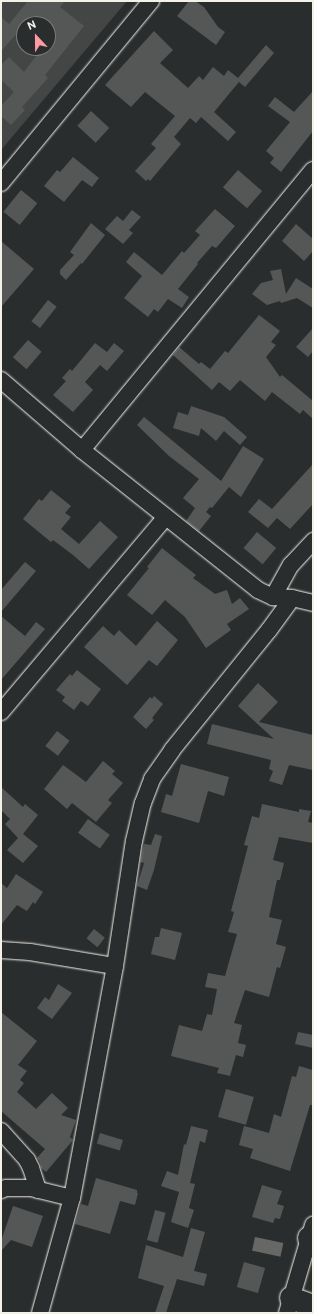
<!DOCTYPE html>
<style>
body{margin:0}
#map{position:relative;width:314px;height:1314px;overflow:hidden;background:#2a2d2e;font-family:"Balsamiq Sans",sans-serif}
div>[style]{position:absolute}
.green>*{inset:0;background:#444645}
.water>*{inset:0;background:#676866;transform-origin:0 0}
.building>*{inset:0;background:#555756;transform-origin:0 0}
.roads{filter:drop-shadow(0 0 1px #f4f1e8) drop-shadow(0 0 1px #f4f1e8)}
.street>*{height:16px;margin:-8px;padding:0 8px;transform-origin:8px;border-radius:8px;background:#2a2d2e}
.primary>*{height:22px;margin:-11px;padding:0 11px;transform-origin:11px;border-radius:11px;background:#2a2d2e}
span{translate:-50% -50%;white-space:nowrap;text-align:center;line-height:1.15;-webkit-text-stroke:3px #2a2d2e;paint-order:stroke}
.frame{position:absolute;inset:0;border:2px solid #f4f1e8;pointer-events:none}
.north{position:absolute;left:16px;top:16px;width:40px;height:40px;box-sizing:border-box;background:#2a2d2e;border:1px solid #7b7b78;border-radius:50%;rotate:338deg;font-size:11px;font-weight:700;line-height:16px;text-align:center;color:#f4f1e8}
.north::after{content:'';display:block;margin:auto;width:14px;height:18px;background:#ff9aa2;clip-path:polygon(50% 0,100% 100%,50% 72%,0 100%)}
</style>
<div id="map">
<div class="green">
<div style="clip-path:polygon(evenodd,1px 1px,127px 1px,1px 150px,1px 1px,24px 24px,48px 24px,48px 48px,24px 48px,24px 24px)"></div>
</div>
<div class="water">
<div style="left:255px;top:1237px;width:29px;height:14px;rotate:12deg"></div>
</div>
<div class="building">
<div style="clip-path:polygon(28px 1px,65px 1px,60px 7px,84px 26px,45px 75px,48px 78px,22px 107px,25px 110px,11px 125px,1px 116px,1px 106px,14px 92px,1px 80px,1px 65px,9px 57px,24px 72px,42px 48px,48px 48px,48px 24px,24px 24px,24px 26px,1px 51px,1px 17px,9px 24px)"></div>
<div style="clip-path:polygon(189px 1px,195px 1px,204px 7px,218px 27px,225px 32px,216px 45px,177px 16px)"></div>
<div style="clip-path:polygon(154px 31px,173px 50px,160px 63px,188px 88px,199px 76px,203px 80px,213px 67px,224px 76px,228px 70px,238px 78px,266px 45px,274px 53px,245px 87px,239px 82px,214px 112px,236px 132px,228px 141px,201px 117px,196px 123px,190px 118px,174px 137px,181px 144px,150px 181px,148px 179px,146px 181px,135px 171px,156px 148px,151px 144px,175px 116px,145px 92px,131px 107px,105px 85px)"></div>
<div style="clip-path:polygon(313px 91px,313px 131px,281px 172px,270px 163px,274px 158px,266px 151px,290px 122px,268px 106px,275px 97px,294px 112px)"></div>
<div style="left:91px;top:111px;width:25px;height:20px;rotate:43deg"></div>
<div style="clip-path:polygon(73px 157px,99px 178px,92px 187px,82px 180px,64px 202px,44px 186px,57px 170px,60px 172px)"></div>
<div style="left:238px;top:170px;width:32px;height:23px;rotate:41deg"></div>
<div style="left:21px;top:190px;width:21px;height:28px;rotate:39deg"></div>
<div style="clip-path:polygon(215px 209px,235px 226px,216px 248px,212px 246px,197px 263px,198px 264px,178px 289px,189px 297px,182px 308px,168px 299px,158px 312px,154px 309px,148px 317px,124px 298px,142px 276px,126px 262px,134px 252px,162px 275px,182px 251px,184px 253px,200px 235px,195px 231px)"></div>
<div style="clip-path:polygon(132px 210px,141px 217px,129px 230px,133px 233px,123px 244px,105px 229px,117px 216px,123px 221px)"></div>
<div style="clip-path:polygon(91px 223px,105px 235px,82px 264px,81px 263px,66px 280px,60px 274px,60px 270px,74px 255px,70px 252px)"></div>
<div style="clip-path:polygon(296px 224px,313px 239px,313px 251px,304px 261px,282px 241px)"></div>
<div style="clip-path:polygon(1px 241px,34px 269px,1px 307px)"></div>
<div style="clip-path:polygon(281px 269px,286px 294px,296px 278px,313px 289px,313px 308px,297px 298px,281px 303px,280px 301px,267px 305px,252px 294px,261px 283px,273px 280px,270px 271px)"></div>
<div style="left:48px;top:300px;width:11px;height:27px;rotate:38deg"></div>
<div style="clip-path:polygon(259px 315px,280px 331px,271px 342px,276px 345px,266px 357px,280px 377px,282px 375px,313px 401px,313px 419px,303px 410px,300px 414px,272px 392px,265px 401px,240px 380px,230px 391px,219px 382px,212px 390px,173px 355px,179px 347px,199px 364px,201px 362px,210px 369px,225px 351px,228px 353px)"></div>
<div style="clip-path:polygon(313px 328px,313px 351px,308px 357px,296px 347px)"></div>
<div style="left:28px;top:340px;width:18px;height:23px;rotate:41deg"></div>
<div style="clip-path:polygon(95px 343px,107px 352px,114px 343px,124px 351px,107px 371px,100px 365px,85px 382px,93px 390px,73px 412px,53px 395px,66px 381px,62px 378px,70px 369px,72px 371px)"></div>
<div style="clip-path:polygon(191px 406px,224px 417px,247px 437px,240px 445px,224px 431px,216px 441px,201px 428px,199px 436px,173px 428px,178px 412px,188px 415px)"></div>
<div style="clip-path:polygon(144px 417px,221px 481px,243px 446px,264px 459px,241px 497px,229px 487px,212px 508px,210px 507px,206px 512px,211px 516px,199px 531px,186px 521px,195px 508px,183px 498px,199px 479px,169px 456px,137px 425px)"></div>
<div style="clip-path:polygon(313px 464px,313px 504px,290px 529px,277px 518px,268px 528px,248px 512px,259px 499px,272px 509px)"></div>
<div style="clip-path:polygon(51px 490px,71px 506px,65px 513px,71px 517px,61px 529px,79px 544px,100px 521px,118px 537px,89px 569px,73px 555px,53px 540px,51px 542px,23px 519px,39px 499px,42px 501px)"></div>
<div style="left:257px;top:532px;width:25px;height:21px;rotate:40deg"></div>
<div style="clip-path:polygon(162px 548px,196px 575px,193px 578px,215px 594px,227px 590px,232px 604px,240px 598px,249px 609px,227px 624px,231px 630px,206px 648px,185px 617px,165px 600px,152px 615px,127px 595px,149px 568px,147px 567px)"></div>
<div style="clip-path:polygon(25px 562px,36px 571px,1px 612px,1px 590px)"></div>
<div style="clip-path:polygon(1px 616px,25px 636px,36px 622px,45px 629px,1px 680px)"></div>
<div style="clip-path:polygon(157px 621px,178px 640px,157px 666px,149px 660px,127px 685px,84px 647px,103px 626px,114px 636px,119px 630px,136px 646px)"></div>
<div style="clip-path:polygon(77px 670px,101px 689px,88px 706px,81px 701px,74px 710px,62px 701px,65px 697px,56px 690px,70px 674px,72px 676px)"></div>
<div style="clip-path:polygon(258px 683px,278px 702px,259px 722px,313px 735px,313px 770px,289px 765px,282px 785px,269px 781px,273px 771px,269px 769px,271px 760px,207px 744px,212px 724px,274px 739px,238px 706px)"></div>
<div style="clip-path:polygon(154px 696px,163px 704px,152px 718px,154px 720px,146px 729px,133px 717px,150px 697px,152px 699px)"></div>
<div style="left:57px;top:731px;width:16px;height:19px;rotate:38deg"></div>
<div style="clip-path:polygon(103px 761px,115px 771px,112px 774px,123px 783px,108px 800px,112px 803px,96px 822px,72px 803px,67px 809px,44px 789px,63px 765px,86px 782px)"></div>
<div style="clip-path:polygon(181px 764px,229px 777px,224px 796px,208px 791px,199px 823px,161px 812px,166px 794px,172px 796px)"></div>
<div style="clip-path:polygon(1px 787px,23px 807px,25px 804px,38px 815px,23px 834px,38px 846px,23px 863px,7px 850px,18px 838px,5px 824px,10px 819px,1px 810px)"></div>
<div style="clip-path:polygon(262px 804px,299px 812px,299px 809px,311px 811px,308px 822px,313px 823px,313px 843px,279px 837px,273px 860px,284px 863px,280px 880px,277px 880px,269px 917px,282px 920px,276px 944px,286px 947px,280px 968px,277px 967px,269px 997px,245px 990px,234px 1023px,242px 1025px,238px 1043px,246px 1045px,243px 1057px,236px 1055px,230px 1076px,217px 1073px,219px 1068px,171px 1056px,179px 1025px,202px 1031px,207px 1014px,212px 1015px,217px 989px,205px 987px,208px 973px,225px 976px,237px 934px,228px 932px,234px 912px,231px 911px,248px 846px,244px 845px,252px 816px,259px 818px)"></div>
<div style="left:88px;top:819px;width:27px;height:17px;rotate:36deg"></div>
<div style="clip-path:polygon(155px 834px,162px 836px,154px 870px,147px 890px,137px 886px,144px 863px,140px 862px,144px 844px,151px 845px)"></div>
<div style="clip-path:polygon(16px 874px,43px 892px,35px 904px,33px 902px,27px 911px,17px 905px,1px 925px,1px 883px,7px 888px)"></div>
<div style="clip-path:polygon(161px 928px,182px 933px,175px 960px,151px 954px,155px 937px,159px 937px)"></div>
<div style="left:94px;top:929px;width:14px;height:12px;rotate:39deg"></div>
<div style="clip-path:polygon(58px 984px,72px 993px,52px 1019px,37px 1008px,45px 997px,49px 1000px)"></div>
<div style="clip-path:polygon(1px 1012px,37px 1041px,18px 1065px,27px 1071px,20px 1080px,24px 1083px,17px 1092px,36px 1109px,52px 1093px,68px 1108px,61px 1115px,76px 1120px,70px 1137px,73px 1140px,46px 1172px,41px 1168px,40px 1162px,37px 1158px,45px 1149px,1px 1111px)"></div>
<div style="clip-path:polygon(298px 1032px,313px 1035px,313px 1048px,295px 1044px)"></div>
<div style="clip-path:polygon(299px 1066px,313px 1070px,313px 1105px,310px 1105px,290px 1171px,250px 1158px,253px 1149px,239px 1145px,244px 1126px,269px 1133px,274px 1114px,281px 1117px,292px 1076px,296px 1077px)"></div>
<div style="left:226px;top:1089px;width:29px;height:29px;rotate:16deg"></div>
<div style="clip-path:polygon(191px 1126px,208px 1130px,205px 1143px,200px 1141px,190px 1183px,195px 1184px,189px 1208px,194px 1210px,188px 1228px,171px 1222px,179px 1192px,161px 1186px,167px 1171px,178px 1175px,184px 1144px,186px 1145px)"></div>
<div style="left:100px;top:1133px;width:24px;height:11px;rotate:17deg"></div>
<div style="clip-path:polygon(96px 1178px,137px 1190px,137px 1193px,138px 1193px,135px 1205px,120px 1201px,110px 1234px,75px 1224px,81px 1204px,88px 1206px)"></div>
<div style="clip-path:polygon(262px 1185px,282px 1191px,277px 1204px,284px 1206px,280px 1219px,275px 1218px,273px 1223px,252px 1217px)"></div>
<div style="clip-path:polygon(13px 1206px,43px 1216px,32px 1247px,11px 1240px,1px 1251px,1px 1241px)"></div>
<div style="left:155px;top:1210px;width:11px;height:31px;rotate:15deg"></div>
<div style="clip-path:polygon(191px 1228px,205px 1232px,194px 1271px,207px 1274px,204px 1286px,177px 1279px,166px 1313px,155px 1313px,164px 1286px,138px 1278px,146px 1245px,183px 1257px)"></div>
<div style="left:244px;top:1262px;width:22px;height:26px;rotate:16deg"></div>
</div>
<div class="roads">
<div class="street">
<div style="left:1px;top:183px;width:236px;rotate:-50.5deg"></div>
<div style="left:1px;top:380px;width:107px;rotate:40.8deg"></div>
<div style="left:82px;top:450px;width:225px;rotate:38.5deg"></div>
<div style="left:258px;top:590px;width:17px;rotate:25deg"></div>
<div style="left:273px;top:597px;width:19px;rotate:3deg"></div>
<div style="left:292px;top:598px;width:22px;rotate:13deg"></div>
<div style="left:82px;top:450px;width:363px;rotate:-50.5deg"></div>
<div style="left:273px;top:597px;width:37px;rotate:-61deg"></div>
<div style="left:291px;top:565px;width:33px;rotate:-47deg"></div>
<div style="left:1px;top:712px;width:255px;rotate:-49.8deg"></div>
<div style="left:1px;top:950px;width:29px;rotate:4deg"></div>
<div style="left:30px;top:952px;width:86px;rotate:9.4deg"></div>
<div style="left:1px;top:1131px;width:39px;rotate:48deg"></div>
<div style="left:27px;top:1160px;width:9px;rotate:63deg"></div>
<div style="left:31px;top:1168px;width:23px;rotate:72deg"></div>
<div style="left:1px;top:1190px;width:5px;rotate:-22deg"></div>
<div style="left:6px;top:1188px;width:25px"></div>
<div style="left:31px;top:1188px;width:42px;rotate:13.7deg"></div>
<div style="left:40px;top:1313px;width:119px;rotate:-74.5deg"></div>
<div style="left:72px;top:1198px;width:236px;rotate:-79.5deg"></div>
<div style="left:115px;top:966px;width:126px;rotate:-81.4deg"></div>
<div style="left:134px;top:841px;width:39px;rotate:-77deg"></div>
<div style="left:143px;top:803px;width:26px;rotate:-69deg"></div>
<div style="left:152px;top:779px;width:35px;rotate:-55deg"></div>
<div style="left:172px;top:750px;width:154px;rotate:-51.1deg"></div>
<div style="left:269px;top:630px;width:39px;rotate:-54deg"></div>
<div style="left:287px;top:1313px;width:92px;rotate:-73.5deg"></div>
</div>
<div class="primary">
<div style="left:309px;top:1238px;width:4px;rotate:27deg"></div>
<div style="left:291px;top:1298px;width:23px;rotate:20deg"></div>
</div>
</div>
<div class="frame"></div>
<div class="north">N</div>
</div>
